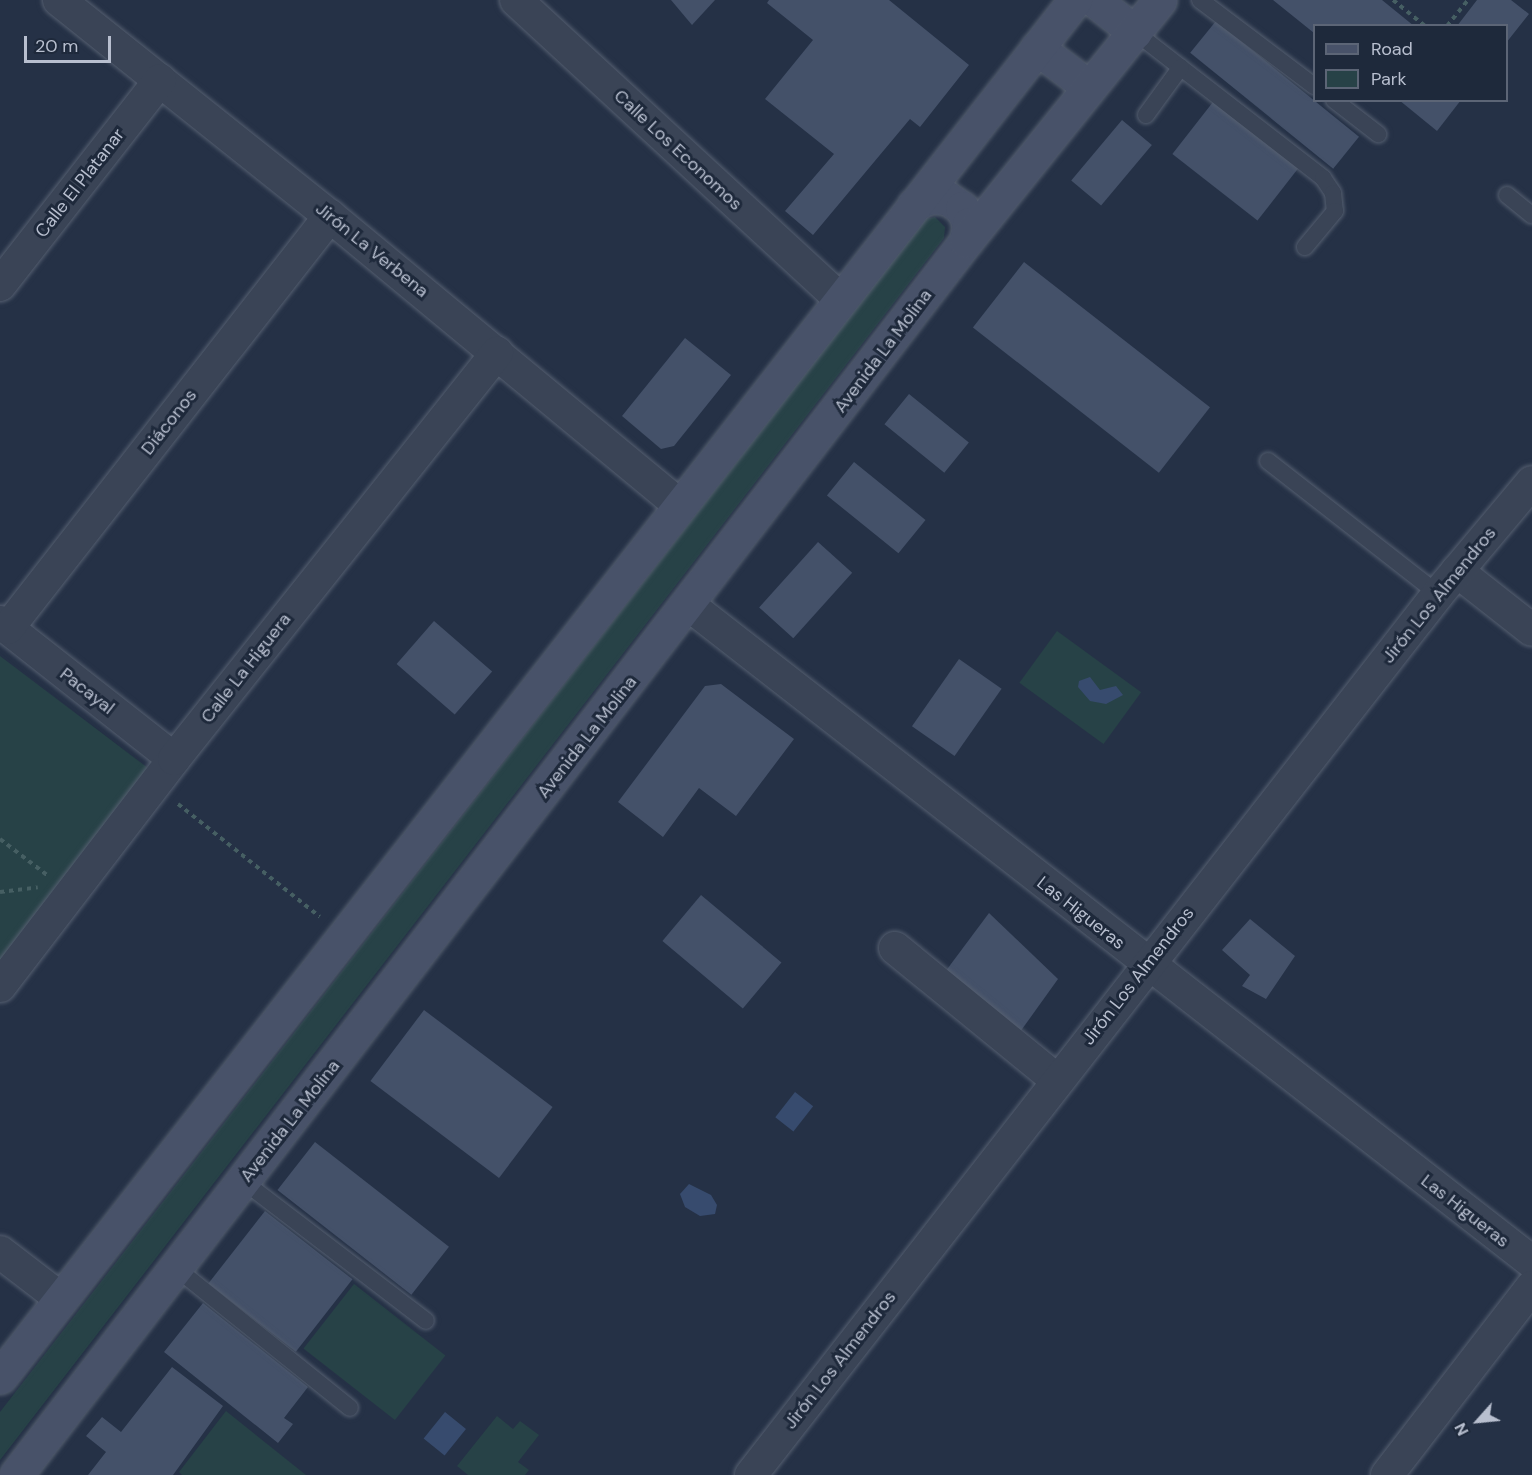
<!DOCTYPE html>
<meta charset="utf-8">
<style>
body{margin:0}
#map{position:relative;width:1532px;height:1475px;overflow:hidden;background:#253146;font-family:"DM Sans",sans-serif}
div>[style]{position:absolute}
.green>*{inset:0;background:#274247;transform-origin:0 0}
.water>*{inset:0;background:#374b6e;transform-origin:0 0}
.building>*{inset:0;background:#445169;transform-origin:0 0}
.path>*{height:4px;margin-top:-2px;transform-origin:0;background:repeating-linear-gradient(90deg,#465f63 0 4.5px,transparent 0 9px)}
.roads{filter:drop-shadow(0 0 2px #555f70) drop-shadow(0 0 2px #555f70)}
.lane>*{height:16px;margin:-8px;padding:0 8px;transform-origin:8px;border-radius:8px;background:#3a4456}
.street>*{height:32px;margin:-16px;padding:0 16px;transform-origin:16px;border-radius:16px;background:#3a4456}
.secondary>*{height:33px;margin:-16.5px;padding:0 16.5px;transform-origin:16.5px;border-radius:16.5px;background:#485269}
span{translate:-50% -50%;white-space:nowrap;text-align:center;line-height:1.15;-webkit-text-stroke:6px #1e293b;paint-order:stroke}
.street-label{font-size:18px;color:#b8bfcf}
.legend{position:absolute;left:1313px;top:24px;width:195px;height:78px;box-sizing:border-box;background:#1e293b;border:2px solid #5c6576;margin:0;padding:8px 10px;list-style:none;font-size:18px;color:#b8bfcf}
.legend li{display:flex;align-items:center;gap:12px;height:30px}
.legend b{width:30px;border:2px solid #5c6576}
.north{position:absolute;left:1448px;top:1391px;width:60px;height:60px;-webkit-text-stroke:4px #1e293b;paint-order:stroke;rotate:243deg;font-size:16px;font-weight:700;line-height:24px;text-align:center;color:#b8bfcf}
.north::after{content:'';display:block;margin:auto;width:21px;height:27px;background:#b8bfcf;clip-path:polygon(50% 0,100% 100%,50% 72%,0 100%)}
.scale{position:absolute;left:24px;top:36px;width:87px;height:27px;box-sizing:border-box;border:3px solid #b8bfcf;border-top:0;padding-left:8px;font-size:18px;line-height:21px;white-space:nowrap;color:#b8bfcf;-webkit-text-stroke:4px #1e293b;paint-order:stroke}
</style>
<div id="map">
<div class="green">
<div style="clip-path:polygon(935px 217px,945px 227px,944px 238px,0 1460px,0 1412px,925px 219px)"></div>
<div style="left:1057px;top:631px;width:104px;height:64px;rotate:36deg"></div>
<div style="clip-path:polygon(0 656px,148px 768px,0 968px)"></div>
<div style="left:354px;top:1284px;width:116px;height:82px;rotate:38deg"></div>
<div style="clip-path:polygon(226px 1411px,306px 1475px,182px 1475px,179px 1472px)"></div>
<div style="clip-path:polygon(497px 1416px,513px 1429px,520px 1421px,539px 1435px,518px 1462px,529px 1470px,525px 1475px,468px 1475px,457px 1466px)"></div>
</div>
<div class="water">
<div style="clip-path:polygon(1090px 677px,1100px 690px,1116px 686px,1123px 695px,1106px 704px,1090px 701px,1078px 687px,1079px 681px)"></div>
<div style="left:795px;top:1092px;width:23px;height:32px;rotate:38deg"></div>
<div style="clip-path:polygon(689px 1184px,711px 1195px,717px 1205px,715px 1214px,700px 1216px,685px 1207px,680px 1194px)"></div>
<div style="left:445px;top:1412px;width:27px;height:34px;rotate:39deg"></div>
</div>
<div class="building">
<div style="clip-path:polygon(671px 0,715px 0,692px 25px)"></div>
<div style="clip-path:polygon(769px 0,889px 0,969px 65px,920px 127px,910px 119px,813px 235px,785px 211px,834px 154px,765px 99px,813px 40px,767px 3px)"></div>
<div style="clip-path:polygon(1273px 0,1382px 0,1414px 26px,1314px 26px,1314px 33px)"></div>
<div style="clip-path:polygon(1477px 0,1511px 0,1529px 14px,1506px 43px,1506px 26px,1457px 26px)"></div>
<div style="left:1216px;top:21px;width:184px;height:41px;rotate:39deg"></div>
<div style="clip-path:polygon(1399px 100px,1461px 100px,1437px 131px)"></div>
<div style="left:1213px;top:102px;width:108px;height:66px;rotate:38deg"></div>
<div style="left:1122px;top:120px;width:39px;height:79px;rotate:40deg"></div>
<div style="left:1024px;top:262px;width:236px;height:83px;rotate:38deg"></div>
<div style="clip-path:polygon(685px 338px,731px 375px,674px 446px,661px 449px,622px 416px)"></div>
<div style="left:909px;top:394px;width:77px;height:39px;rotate:39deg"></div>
<div style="left:854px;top:462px;width:92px;height:43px;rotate:39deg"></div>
<div style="left:818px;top:542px;width:46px;height:88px;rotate:42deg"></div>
<div style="left:434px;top:621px;width:77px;height:57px;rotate:41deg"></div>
<div style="left:959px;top:659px;width:52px;height:82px;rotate:35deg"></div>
<div style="clip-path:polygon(721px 684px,794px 739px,736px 816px,699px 788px,663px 837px,618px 802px,705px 686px)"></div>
<div style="left:701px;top:895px;width:105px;height:60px;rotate:40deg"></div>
<div style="clip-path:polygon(989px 913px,1058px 979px,1015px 1039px,945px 972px)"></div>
<div style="clip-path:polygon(1250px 919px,1295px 956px,1266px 999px,1242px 986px,1250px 975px,1222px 950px)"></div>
<div style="left:424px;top:1010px;width:161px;height:89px;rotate:37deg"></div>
<div style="left:315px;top:1142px;width:170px;height:61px;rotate:38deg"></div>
<div style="left:265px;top:1211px;width:111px;height:92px;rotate:38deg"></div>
<div style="clip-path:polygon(203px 1303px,308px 1387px,284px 1418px,293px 1424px,278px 1443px,164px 1352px)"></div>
<div style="clip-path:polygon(172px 1367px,223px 1406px,173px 1475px,88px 1475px,106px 1452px,86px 1436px,102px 1417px,121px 1432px)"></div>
</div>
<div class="path">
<div style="left:1393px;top:0;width:41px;rotate:39.1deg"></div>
<div style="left:1447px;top:26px;width:33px;rotate:-51deg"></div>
<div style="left:178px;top:804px;width:181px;rotate:38.5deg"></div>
<div style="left:0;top:839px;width:59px;rotate:37.5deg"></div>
<div style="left:0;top:892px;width:38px;rotate:-7deg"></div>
</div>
<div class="roads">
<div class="lane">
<div style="left:1200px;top:0;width:143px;rotate:37deg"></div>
<div style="left:1135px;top:32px;width:238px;rotate:37.8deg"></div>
<div style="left:1323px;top:178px;width:18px;rotate:56deg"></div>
<div style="left:1333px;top:193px;width:18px;rotate:84deg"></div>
<div style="left:1335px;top:211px;width:47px;rotate:129.8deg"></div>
<div style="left:1334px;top:100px;width:56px;rotate:37.7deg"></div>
<div style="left:1146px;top:115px;width:59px;rotate:-53.9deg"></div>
<div style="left:1507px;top:195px;width:32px;rotate:39deg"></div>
<div style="left:1268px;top:461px;width:216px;rotate:38deg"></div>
<div style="left:243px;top:1181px;width:230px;rotate:37.4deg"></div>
<div style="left:176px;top:1268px;width:223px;rotate:38.8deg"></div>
</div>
<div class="street">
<div style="left:59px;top:0;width:347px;rotate:38.6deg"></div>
<div style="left:330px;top:216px;width:455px;rotate:39.6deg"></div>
<div style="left:516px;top:0;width:442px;rotate:42.7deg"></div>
<div style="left:0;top:285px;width:260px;rotate:-52deg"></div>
<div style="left:1457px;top:571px;width:95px;rotate:38.2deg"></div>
<div style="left:689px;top:605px;width:1069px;rotate:37.93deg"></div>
<div style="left:0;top:622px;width:221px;rotate:38.2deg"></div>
<div style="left:8px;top:628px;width:523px;rotate:-51.99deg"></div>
<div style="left:895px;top:948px;width:209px;rotate:39.2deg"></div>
<div style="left:0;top:986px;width:286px;rotate:-52.5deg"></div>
<div style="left:174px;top:759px;width:519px;rotate:-51.5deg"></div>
<div style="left:0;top:1252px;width:76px;rotate:37.5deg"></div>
<div style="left:751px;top:1475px;width:1117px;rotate:-52.05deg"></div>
<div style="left:1438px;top:594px;width:146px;rotate:-50deg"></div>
<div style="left:1387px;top:1475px;width:237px;rotate:-52.4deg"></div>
</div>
<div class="secondary">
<div style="left:1094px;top:0;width:52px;rotate:38deg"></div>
<div style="left:1037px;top:48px;width:65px;rotate:36.9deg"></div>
<div style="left:914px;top:205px;width:17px;rotate:-28deg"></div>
<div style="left:929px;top:197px;width:18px;rotate:3deg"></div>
<div style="left:947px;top:198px;width:18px;rotate:34deg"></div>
<div style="left:962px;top:208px;width:17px;rotate:66deg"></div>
<div style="left:969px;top:224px;width:17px;rotate:100deg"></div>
<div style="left:0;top:1377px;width:1747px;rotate:-52.02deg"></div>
<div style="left:16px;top:1475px;width:1557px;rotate:-52.41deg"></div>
<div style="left:966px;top:241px;width:309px;rotate:-51.2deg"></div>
</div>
</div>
<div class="street-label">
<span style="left:678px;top:150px;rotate:43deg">Calle Los Economos</span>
<span style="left:80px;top:183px;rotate:-52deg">Calle El Platanar</span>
<span style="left:372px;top:250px;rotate:39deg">Jirón La Verbena</span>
<span style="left:883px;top:351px;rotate:-53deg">Avenida La Molina</span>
<span style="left:169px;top:422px;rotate:-52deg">Diáconos</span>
<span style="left:1439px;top:595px;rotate:-51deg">Jirón Los Almendros</span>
<span style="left:246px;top:668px;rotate:-52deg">Calle La Higuera</span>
<span style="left:87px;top:691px;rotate:38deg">Pacayal</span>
<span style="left:587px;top:737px;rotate:-52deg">Avenida La Molina</span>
<span style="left:1081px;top:913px;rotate:38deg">Las Higueras</span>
<span style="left:1138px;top:976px;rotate:-52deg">Jirón Los Almendros</span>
<span style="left:290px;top:1121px;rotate:-52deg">Avenida La Molina</span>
<span style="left:1465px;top:1211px;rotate:38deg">Las Higueras</span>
<span style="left:840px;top:1360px;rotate:-52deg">Jirón Los Almendros</span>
</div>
<ul class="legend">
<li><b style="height:8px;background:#485269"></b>Road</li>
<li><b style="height:16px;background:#274247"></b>Park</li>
</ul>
<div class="north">N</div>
<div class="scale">20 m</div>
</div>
